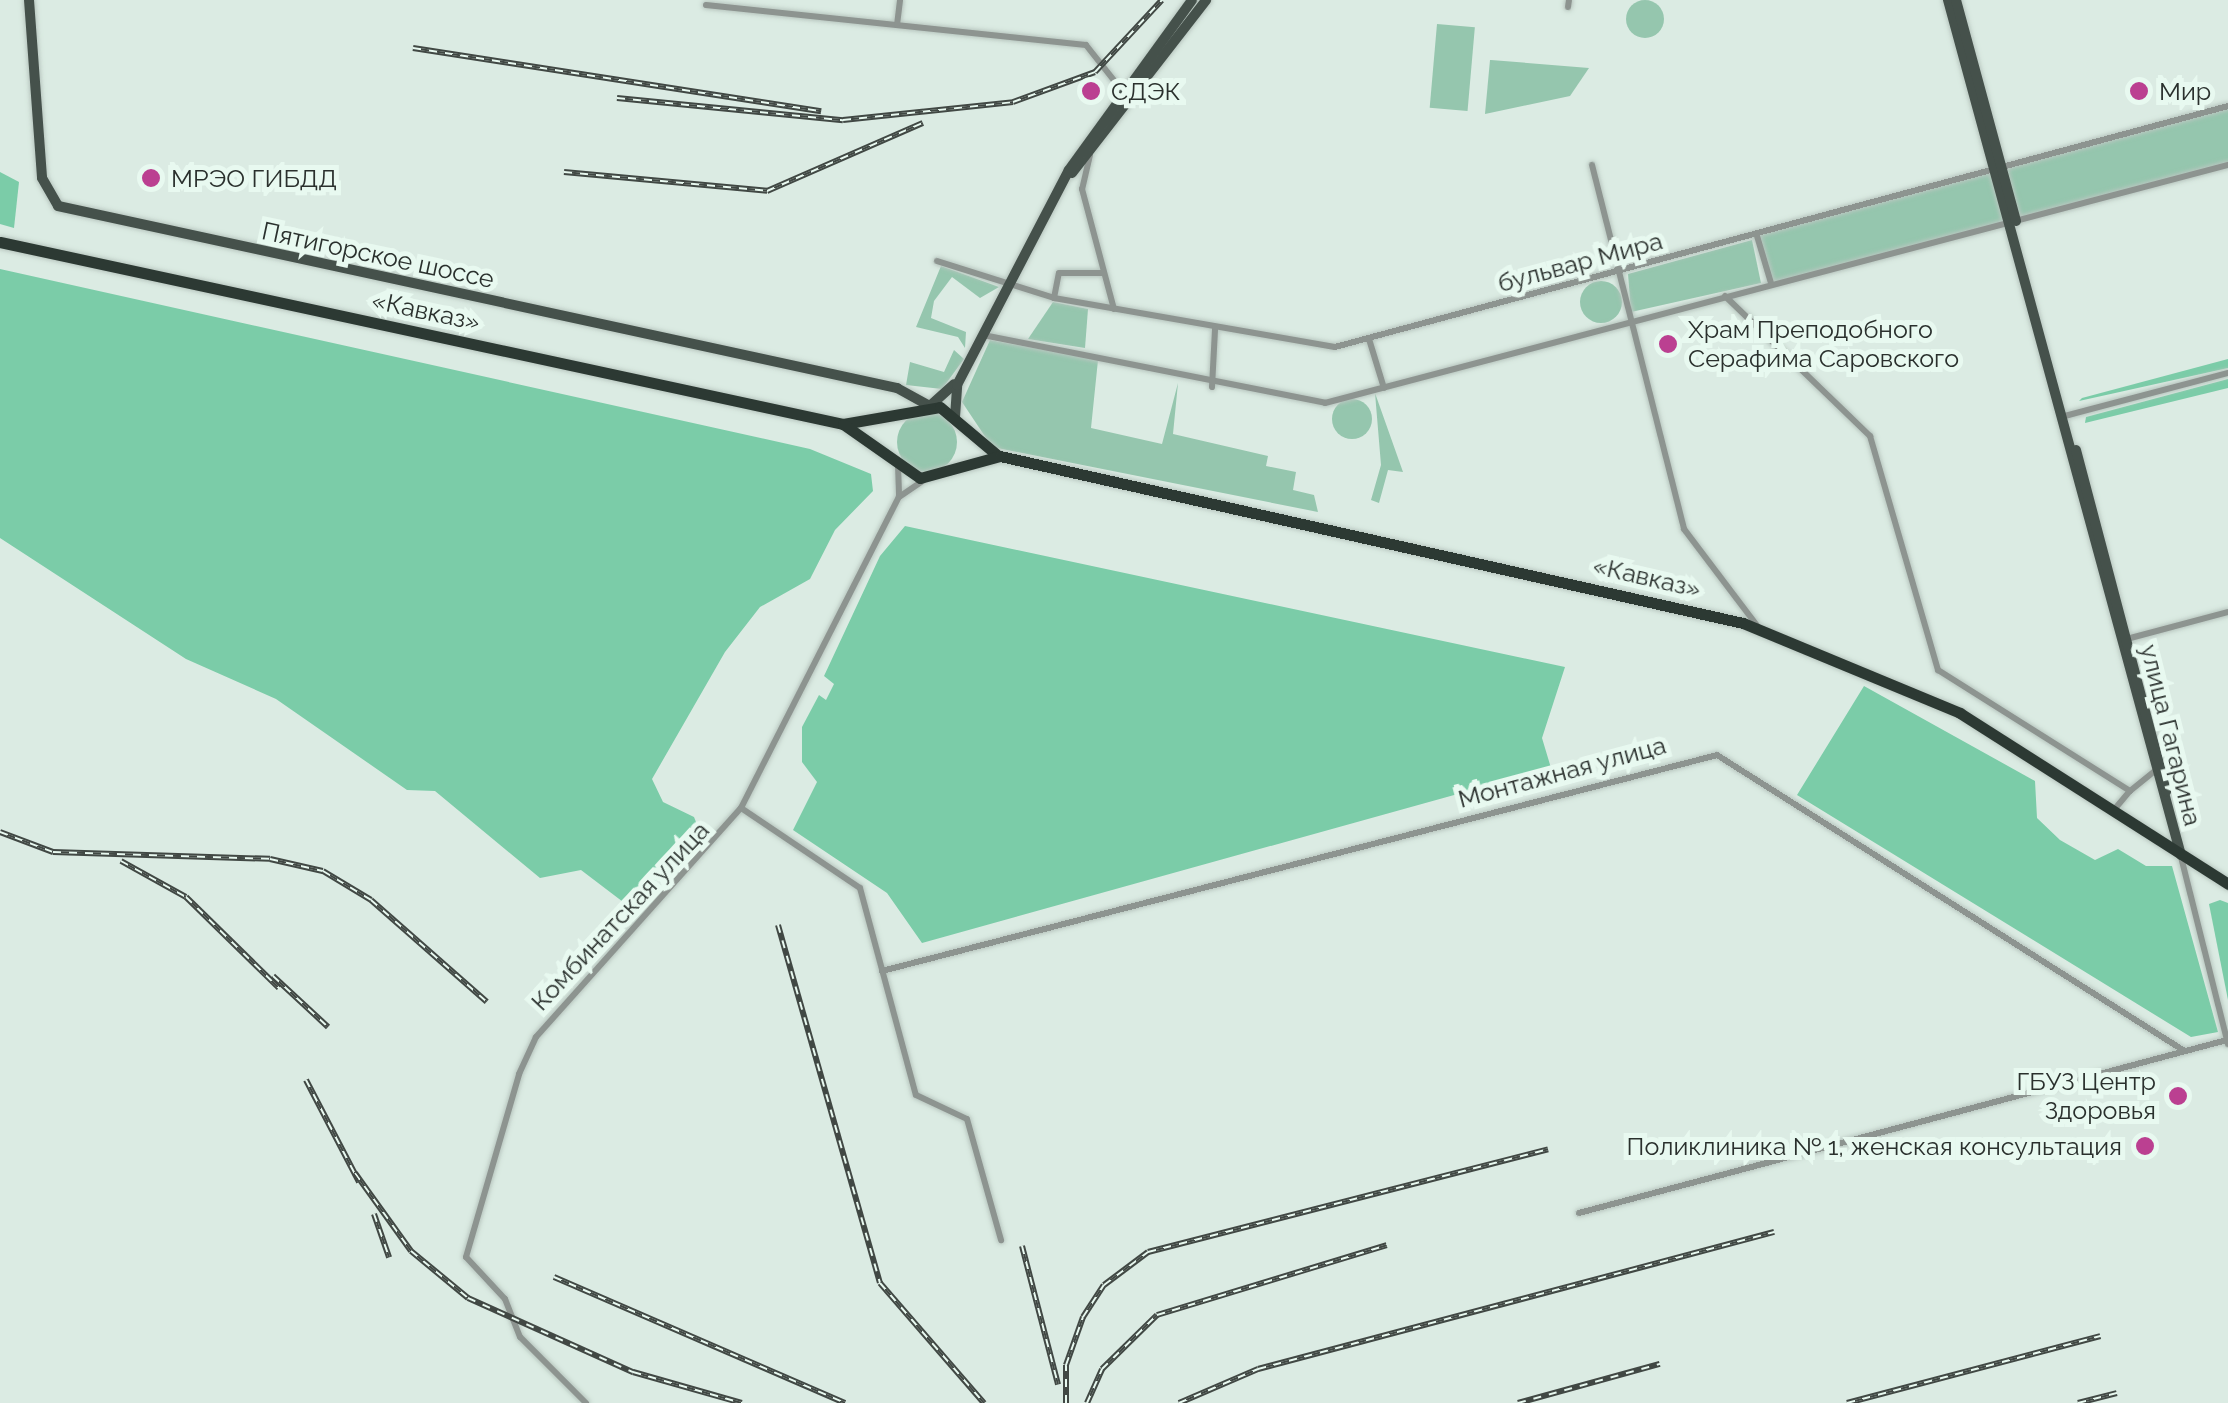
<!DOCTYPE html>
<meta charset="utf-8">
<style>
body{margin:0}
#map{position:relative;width:2228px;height:1403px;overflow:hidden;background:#dbebe3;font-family:Raleway,sans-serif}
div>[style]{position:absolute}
.green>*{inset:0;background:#95c6ae;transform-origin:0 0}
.round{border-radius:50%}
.forest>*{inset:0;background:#7bcca8}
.roads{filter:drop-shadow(0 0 2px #b8c6bf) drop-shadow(0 0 2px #b8c6bf)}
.minor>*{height:6px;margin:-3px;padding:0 3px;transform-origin:3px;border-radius:3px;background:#8d9490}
.major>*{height:10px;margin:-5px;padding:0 5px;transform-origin:5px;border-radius:5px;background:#45514b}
.highway>*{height:11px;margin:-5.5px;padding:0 5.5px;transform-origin:5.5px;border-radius:5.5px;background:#2c3933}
.rail>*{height:6px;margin-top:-3px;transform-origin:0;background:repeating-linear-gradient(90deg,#e8f9f0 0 8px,#414844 0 16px);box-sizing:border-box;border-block:2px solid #414844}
.dots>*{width:28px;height:28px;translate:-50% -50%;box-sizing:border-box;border:5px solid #e8f9f0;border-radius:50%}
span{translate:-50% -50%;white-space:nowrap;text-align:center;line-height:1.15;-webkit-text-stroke:10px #e8f9f0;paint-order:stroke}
.poi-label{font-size:25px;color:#2a302d}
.left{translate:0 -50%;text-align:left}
.right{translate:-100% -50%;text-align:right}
.street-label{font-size:25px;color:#2a302d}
</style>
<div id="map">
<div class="green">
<div class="round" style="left:1626px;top:0;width:38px;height:38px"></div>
<div style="left:1437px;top:24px;width:38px;height:84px;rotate:5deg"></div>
<div style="clip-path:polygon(1490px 60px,1491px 60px,1589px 68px,1570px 96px,1485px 114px)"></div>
<div style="clip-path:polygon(2228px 106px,2228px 165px,1771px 283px,1757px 236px)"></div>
<div style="clip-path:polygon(1752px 240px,1761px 283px,1631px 312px,1628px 274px)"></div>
<div style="clip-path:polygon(941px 266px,999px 287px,980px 298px,952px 277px,934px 301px,931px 318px,966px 332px,965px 348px,958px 337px,916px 327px)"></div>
<div class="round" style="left:1580px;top:281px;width:42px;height:42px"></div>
<div style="clip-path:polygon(1053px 302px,1088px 309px,1085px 348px,1028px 339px)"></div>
<div style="clip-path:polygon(990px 340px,1098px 360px,1091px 428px,1162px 444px,1178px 383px,1173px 434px,1268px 456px,1266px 466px,1296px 472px,1293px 490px,1314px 495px,1318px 512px,992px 447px,962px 402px)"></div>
<div style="clip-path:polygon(954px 350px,964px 359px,942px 389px,906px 385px,910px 362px,944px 372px)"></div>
<div style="clip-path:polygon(1375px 393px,1403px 472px,1388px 470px,1379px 503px,1371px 500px,1381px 465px)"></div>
<div class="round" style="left:1332px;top:399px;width:40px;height:40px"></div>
<div class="round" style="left:897px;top:412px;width:60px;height:60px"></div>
</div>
<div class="forest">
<div style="clip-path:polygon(0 172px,19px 182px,14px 228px,0 224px)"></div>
<div style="clip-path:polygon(0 269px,810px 449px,871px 474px,873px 491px,835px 530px,810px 579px,760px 607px,725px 652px,652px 779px,663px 802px,694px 817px,700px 832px,631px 908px,581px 870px,540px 878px,435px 791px,407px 790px,276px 699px,186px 659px,0 538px)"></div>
<div style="clip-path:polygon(2228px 359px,2228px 368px,2079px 401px,2082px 398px)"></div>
<div style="clip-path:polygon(2228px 379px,2228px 388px,2085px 423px,2086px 417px)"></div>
<div style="clip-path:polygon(905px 526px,1565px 667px,1542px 738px,1551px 768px,922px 943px,887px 893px,793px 830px,817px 782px,802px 762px,802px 727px,819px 695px,826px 700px,834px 684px,824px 676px,880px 556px)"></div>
<div style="clip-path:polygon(1864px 686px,2035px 781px,2037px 818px,2060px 840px,2095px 860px,2118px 849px,2146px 866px,2172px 866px,2218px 1032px,2191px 1037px,1797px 795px)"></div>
<div style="clip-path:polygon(2220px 900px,2228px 903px,2228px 1000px,2209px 904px)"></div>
</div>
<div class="roads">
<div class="minor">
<div style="left:706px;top:5px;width:382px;rotate:6deg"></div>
<div style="left:1086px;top:45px;width:61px;rotate:51.6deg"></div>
<div style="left:1568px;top:7px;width:7px;rotate:-82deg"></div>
<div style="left:897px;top:25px;width:25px;rotate:-83deg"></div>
<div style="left:1090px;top:155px;width:35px;rotate:103deg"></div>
<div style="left:1082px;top:189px;width:124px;rotate:75.1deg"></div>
<div style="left:1592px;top:165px;width:375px;rotate:75.8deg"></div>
<div style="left:1684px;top:529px;width:124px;rotate:52.9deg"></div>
<div style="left:1757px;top:236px;width:49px;rotate:73.4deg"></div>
<div style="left:937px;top:261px;width:123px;rotate:17.5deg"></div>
<div style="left:1054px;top:298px;width:285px;rotate:9.9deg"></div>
<div style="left:1335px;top:347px;width:925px;rotate:-15.1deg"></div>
<div style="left:1725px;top:296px;width:202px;rotate:44deg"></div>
<div style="left:1870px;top:436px;width:244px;rotate:73.8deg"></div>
<div style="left:1938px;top:670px;width:227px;rotate:32.2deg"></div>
<div style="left:2130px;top:791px;width:35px;rotate:-39deg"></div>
<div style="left:1054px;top:298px;width:25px;rotate:-79deg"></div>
<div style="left:1059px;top:273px;width:45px"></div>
<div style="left:983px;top:335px;width:349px;rotate:11.2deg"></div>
<div style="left:1325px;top:403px;width:934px;rotate:-14.77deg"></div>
<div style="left:1369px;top:339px;width:51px;rotate:73deg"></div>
<div style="left:1212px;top:387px;width:58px;rotate:-87deg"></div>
<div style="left:2061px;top:417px;width:173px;rotate:-14.8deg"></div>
<div style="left:898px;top:465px;width:31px;rotate:88deg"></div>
<div style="left:2123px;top:640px;width:109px;rotate:-14.9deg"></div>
<div style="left:741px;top:808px;width:143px;rotate:33.9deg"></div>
<div style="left:860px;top:888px;width:214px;rotate:74.9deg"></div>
<div style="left:916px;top:1095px;width:56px;rotate:25.2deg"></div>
<div style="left:967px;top:1119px;width:126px;rotate:74.3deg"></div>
<div style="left:2113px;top:811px;width:26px;rotate:-50deg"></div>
<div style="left:2181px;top:857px;width:193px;rotate:75.9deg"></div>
<div style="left:882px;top:971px;width:862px;rotate:-14.5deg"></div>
<div style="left:1717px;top:755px;width:552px;rotate:32.34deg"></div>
<div style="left:1579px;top:1213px;width:671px;rotate:-14.95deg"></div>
<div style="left:586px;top:1403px;width:93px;rotate:-135deg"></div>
<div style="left:520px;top:1337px;width:41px;rotate:-111.5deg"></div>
<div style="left:505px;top:1299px;width:57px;rotate:-132.9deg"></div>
<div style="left:466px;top:1257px;width:191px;rotate:-73.8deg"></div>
<div style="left:519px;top:1074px;width:41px;rotate:-65.3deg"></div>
<div style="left:536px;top:1037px;width:307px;rotate:-48.2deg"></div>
<div style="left:741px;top:808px;width:349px;rotate:-63.1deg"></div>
<div style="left:899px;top:497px;width:29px;rotate:-34deg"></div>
</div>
<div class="major">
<div style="left:29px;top:0;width:178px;rotate:85.8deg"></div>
<div style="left:42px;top:178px;width:32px;rotate:60deg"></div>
<div style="left:58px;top:206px;width:859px;rotate:12.24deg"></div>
<div style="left:897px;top:388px;width:35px;rotate:29deg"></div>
<div style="left:1948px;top:0;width:886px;rotate:74.76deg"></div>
<div style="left:1956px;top:0;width:229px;rotate:74.8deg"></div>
<div style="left:1072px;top:173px;width:219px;rotate:-52.2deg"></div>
<div style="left:931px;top:405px;width:31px;rotate:-42deg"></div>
<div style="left:955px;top:417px;width:32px;rotate:-86deg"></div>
<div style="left:957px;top:385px;width:242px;rotate:-62.5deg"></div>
<div style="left:1069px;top:170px;width:210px;rotate:-54.1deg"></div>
<div style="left:2076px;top:450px;width:353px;rotate:75.2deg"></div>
</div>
<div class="highway">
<div style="left:0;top:242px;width:862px;rotate:12.18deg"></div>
<div style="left:843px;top:424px;width:98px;rotate:-9.9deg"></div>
<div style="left:940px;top:407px;width:73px;rotate:40deg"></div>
<div style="left:843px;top:424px;width:94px;rotate:35deg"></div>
<div style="left:920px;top:478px;width:83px;rotate:-15.4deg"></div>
<div style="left:1000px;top:456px;width:762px;rotate:12.67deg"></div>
<div style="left:1743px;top:623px;width:235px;rotate:22.5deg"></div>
<div style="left:1960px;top:713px;width:318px;rotate:32.5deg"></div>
</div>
</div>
<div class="rail">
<div style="left:413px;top:48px;width:413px;rotate:8.8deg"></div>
<div style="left:617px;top:98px;width:227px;rotate:5.6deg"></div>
<div style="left:843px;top:120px;width:171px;rotate:-6deg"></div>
<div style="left:1013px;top:102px;width:87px;rotate:-20.1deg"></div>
<div style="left:1095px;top:72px;width:98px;rotate:-47.1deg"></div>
<div style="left:564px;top:172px;width:204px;rotate:5.3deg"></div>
<div style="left:767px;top:191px;width:170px;rotate:-23.6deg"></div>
<div style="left:0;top:832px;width:57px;rotate:20.7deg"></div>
<div style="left:53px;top:852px;width:217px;rotate:1.8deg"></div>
<div style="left:270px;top:859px;width:54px;rotate:12.8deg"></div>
<div style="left:323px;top:871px;width:56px;rotate:31.1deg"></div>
<div style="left:371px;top:900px;width:154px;rotate:41.3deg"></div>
<div style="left:121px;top:861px;width:74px;rotate:29deg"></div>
<div style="left:186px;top:897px;width:130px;rotate:44.4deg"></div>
<div style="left:778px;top:925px;width:372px;rotate:74.1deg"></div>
<div style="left:880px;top:1283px;width:159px;rotate:49.1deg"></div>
<div style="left:273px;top:976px;width:75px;rotate:42.8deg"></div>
<div style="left:306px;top:1080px;width:115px;rotate:62.5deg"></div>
<div style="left:355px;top:1173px;width:96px;rotate:54.3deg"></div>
<div style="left:411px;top:1251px;width:74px;rotate:39.5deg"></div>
<div style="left:468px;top:1298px;width:181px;rotate:24.2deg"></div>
<div style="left:633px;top:1372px;width:113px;rotate:15.9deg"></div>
<div style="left:374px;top:1214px;width:46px;rotate:70.8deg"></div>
<div style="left:1022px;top:1246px;width:143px;rotate:75.4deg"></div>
<div style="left:554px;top:1277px;width:317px;rotate:23.4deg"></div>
<div style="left:1066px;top:1403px;width:38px;rotate:-90deg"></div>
<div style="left:1066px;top:1365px;width:51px;rotate:-70.5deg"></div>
<div style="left:1083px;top:1317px;width:38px;rotate:-57deg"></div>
<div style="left:1104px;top:1285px;width:55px;rotate:-36.9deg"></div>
<div style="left:1148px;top:1252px;width:413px;rotate:-14.4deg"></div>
<div style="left:1087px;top:1403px;width:37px;rotate:-66deg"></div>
<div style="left:1102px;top:1369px;width:77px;rotate:-44.5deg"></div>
<div style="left:1157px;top:1315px;width:240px;rotate:-16.9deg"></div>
<div style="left:1179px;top:1403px;width:86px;rotate:-23.3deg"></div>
<div style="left:1258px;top:1369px;width:534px;rotate:-14.87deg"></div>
<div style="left:1518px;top:1403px;width:147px;rotate:-15.4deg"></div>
<div style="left:1847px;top:1403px;width:262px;rotate:-14.8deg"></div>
<div style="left:2078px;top:1403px;width:40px;rotate:-14.4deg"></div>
</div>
<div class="dots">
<div style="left:1091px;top:91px;background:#bb4091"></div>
<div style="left:2139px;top:91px;background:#bb4091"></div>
<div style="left:151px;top:178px;background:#bb4091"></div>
<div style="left:1668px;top:344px;background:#bb4091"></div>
<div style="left:2178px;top:1096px;background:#bb4091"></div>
<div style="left:2145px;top:1146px;background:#bb4091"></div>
</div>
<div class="poi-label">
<span class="left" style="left:1111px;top:91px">СДЭК</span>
<span class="left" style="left:2159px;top:91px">Мир</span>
<span class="left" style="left:171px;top:178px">МРЭО ГИБДД</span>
<span class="left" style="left:1688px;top:344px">Храм Преподобного<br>Серафима Саровского</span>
<span class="right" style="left:2156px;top:1096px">ГБУЗ Центр<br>Здоровья</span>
<span class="right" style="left:2122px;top:1146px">Поликлиника № 1, женская консультация</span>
</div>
<div class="street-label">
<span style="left:378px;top:255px;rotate:12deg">Пятигорское шоссе</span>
<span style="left:1580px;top:262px;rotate:-15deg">бульвар Мира</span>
<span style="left:426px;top:311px;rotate:12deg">«Кавказ»</span>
<span style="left:1647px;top:577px;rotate:13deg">«Кавказ»</span>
<span style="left:2171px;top:735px;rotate:76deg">улица Гагарина</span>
<span style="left:1562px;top:772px;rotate:-15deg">Монтажная улица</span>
<span style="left:620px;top:916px;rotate:-47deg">Комбинатская улица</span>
</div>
</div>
